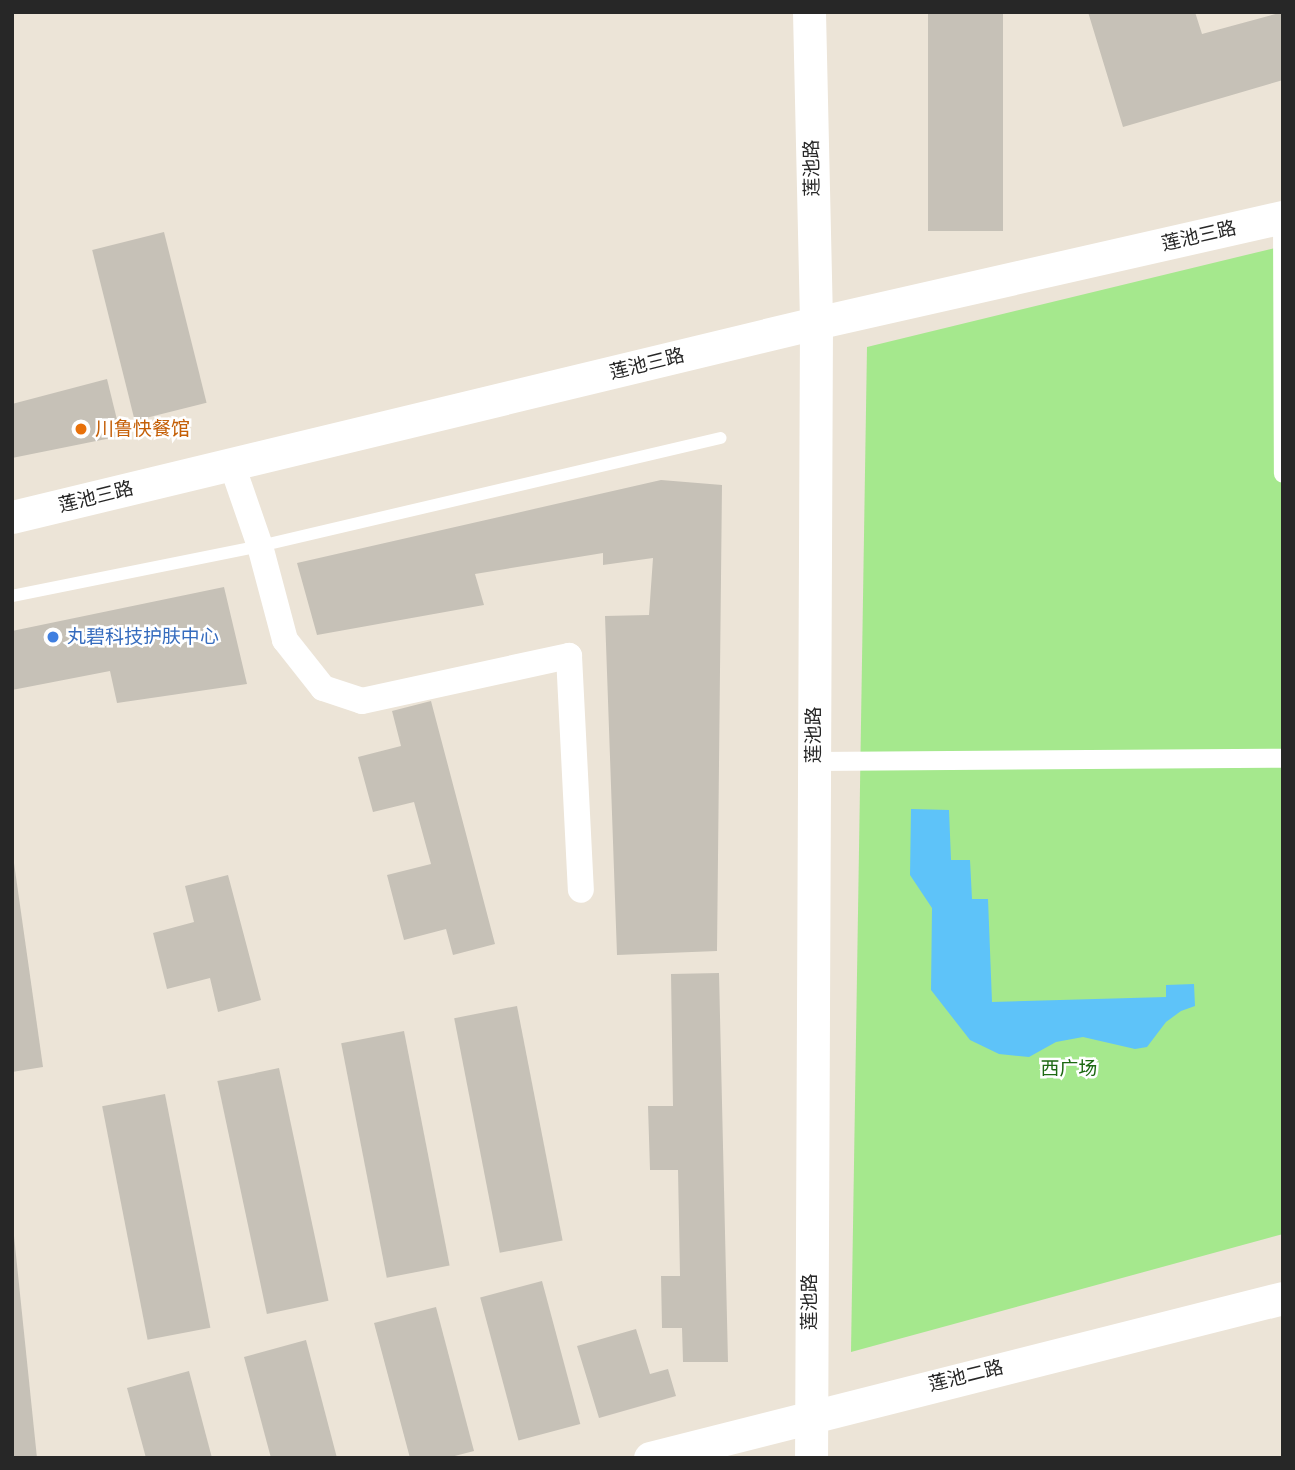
<!DOCTYPE html>
<meta charset="utf-8">
<style>
body{margin:0}
#map{position:relative;width:1295px;height:1470px;overflow:hidden;background:#ece4d7;font-family:Montserrat,"Noto Sans SC",sans-serif}
div>[style]{position:absolute}
.green>*{inset:0;background:#a5e88d}
.water>*{inset:0;background:#5ec3f9}
.building>*{inset:0;background:#c6c1b7;transform-origin:0 0}
.service>*{height:12px;margin:-6px;padding:0 6px;transform-origin:6px;border-radius:6px;background:#fff}
.pedestrian>*{height:19px;margin:-9.5px;padding:0 9.5px;transform-origin:9.5px;border-radius:9.5px;background:#fff}
.minor>*{height:26px;margin:-13px;padding:0 13px;transform-origin:13px;border-radius:13px;background:#fff}
.tertiary>*{height:33px;margin:-16.5px;padding:0 16.5px;transform-origin:16.5px;border-radius:16.5px;background:#fff}
.dots>*{width:19px;height:19px;translate:-50% -50%;box-sizing:border-box;border:4px solid #fff;border-radius:50%}
span{translate:-50% -50%;white-space:nowrap;text-align:center;line-height:1.15;-webkit-text-stroke:5px #fff;paint-order:stroke}
.street-label{font-size:19px;color:#272727}
.food-label{font-size:19px;color:#c56008}
.left{translate:0 -50%;text-align:left}
.shop-label{font-size:19px;color:#366cbe}
.park-label{font-size:19px;color:#1d6912}
.frame{position:absolute;inset:0;border:14px solid #272727;pointer-events:none}
</style>
<div id="map">
<div class="green">
<div style="clip-path:polygon(1283px 246px,1283px 1234px,851px 1352px,867px 347px)"></div>
</div>
<div class="water">
<div style="clip-path:polygon(911px 809px,949px 810px,951px 860px,970px 860px,972px 899px,988px 899px,992px 1002px,1166px 997px,1166px 985px,1194px 984px,1195px 1006px,1181px 1011px,1166px 1022px,1147px 1047px,1135px 1049px,1083px 1037px,1056px 1042px,1029px 1057px,999px 1054px,970px 1040px,931px 990px,932px 908px,910px 875px)"></div>
</div>
<div class="building">
<div style="left:928px;top:12px;width:75px;height:219px"></div>
<div style="clip-path:polygon(1088px 12px,1195px 12px,1202px 34px,1283px 12px,1283px 80px,1123px 127px)"></div>
<div style="left:164px;top:232px;width:176px;height:74px;rotate:76deg"></div>
<div style="clip-path:polygon(107px 379px,121px 436px,12px 458px,12px 404px)"></div>
<div style="clip-path:polygon(661px 480px,722px 485px,717px 951px,617px 955px,605px 616px,649px 615px,653px 558px,603px 565px,603px 553px,475px 574px,484px 605px,317px 635px,297px 563px)"></div>
<div style="clip-path:polygon(224px 587px,247px 684px,117px 703px,110px 671px,12px 690px,12px 631px)"></div>
<div style="clip-path:polygon(431px 701px,495px 944px,453px 955px,446px 929px,404px 940px,387px 875px,431px 864px,414px 802px,373px 812px,358px 757px,401px 746px,392px 711px)"></div>
<div style="clip-path:polygon(12px 849px,43px 1067px,12px 1072px)"></div>
<div style="clip-path:polygon(228px 875px,261px 1000px,218px 1012px,210px 978px,167px 989px,153px 933px,194px 922px,185px 886px)"></div>
<div style="clip-path:polygon(719px 973px,728px 1362px,683px 1362px,682px 1328px,662px 1328px,661px 1276px,680px 1276px,678px 1170px,650px 1170px,648px 1106px,673px 1106px,671px 974px)"></div>
<div style="left:517px;top:1006px;width:239px;height:64px;rotate:79deg"></div>
<div style="left:404px;top:1031px;width:239px;height:64px;rotate:79deg"></div>
<div style="left:279px;top:1068px;width:238px;height:63px;rotate:78deg"></div>
<div style="left:165px;top:1094px;width:238px;height:64px;rotate:79deg"></div>
<div style="clip-path:polygon(12px 1236px,14px 1236px,37px 1458px,12px 1458px)"></div>
<div style="left:542px;top:1281px;width:148px;height:64px;rotate:75deg"></div>
<div style="clip-path:polygon(436px 1307px,474px 1451px,447px 1458px,410px 1458px,374px 1323px)"></div>
<div style="clip-path:polygon(636px 1329px,650px 1374px,668px 1369px,676px 1396px,599px 1418px,577px 1346px)"></div>
<div style="clip-path:polygon(306px 1340px,337px 1458px,271px 1458px,244px 1357px)"></div>
<div style="clip-path:polygon(189px 1371px,212px 1458px,146px 1458px,127px 1388px)"></div>
</div>
<div class="service">
<div style="left:12px;top:596px;width:253px;rotate:-11.4deg"></div>
<div style="left:260px;top:546px;width:473px;rotate:-13.2deg"></div>
</div>
<div class="pedestrian">
<div style="left:1282px;top:218px;width:255px;rotate:89.8deg"></div>
<div style="left:814px;top:761px;width:469px;rotate:-0.4deg"></div>
</div>
<div class="minor">
<div style="left:232px;top:465px;width:86px;rotate:70.9deg"></div>
<div style="left:260px;top:546px;width:97px;rotate:75.1deg"></div>
<div style="left:285px;top:640px;width:61px;rotate:51.6deg"></div>
<div style="left:323px;top:688px;width:41px;rotate:18.4deg"></div>
<div style="left:362px;top:701px;width:212px;rotate:-12.3deg"></div>
<div style="left:569px;top:656px;width:234px;rotate:87.1deg"></div>
</div>
<div class="tertiary">
<div style="left:809px;top:12px;width:311px;rotate:88.7deg"></div>
<div style="left:816px;top:323px;width:1135px;rotate:90.25deg"></div>
<div style="left:12px;top:517px;width:827px;rotate:-13.57deg"></div>
<div style="left:816px;top:323px;width:479px;rotate:-12.8deg"></div>
<div style="left:650px;top:1458px;width:653px;rotate:-14.19deg"></div>
</div>
<div class="dots">
<div style="left:81px;top:429px;background:#e8710a"></div>
<div style="left:53px;top:637px;background:#3f7fe0"></div>
</div>
<div class="street-label">
<span style="left:812px;top:168px;rotate:-91deg">莲池路</span>
<span style="left:1199px;top:236px;rotate:-13deg">莲池三路</span>
<span style="left:647px;top:364px;rotate:-14deg">莲池三路</span>
<span style="left:96px;top:497px;rotate:-14deg">莲池三路</span>
<span style="left:814px;top:735px;rotate:-90deg">莲池路</span>
<span style="left:810px;top:1302px;rotate:-90deg">莲池路</span>
<span style="left:966px;top:1376px;rotate:-14deg">莲池二路</span>
</div>
<div class="food-label">
<span class="left" style="left:95px;top:429px">川鲁快餐馆</span>
</div>
<div class="shop-label">
<span class="left" style="left:67px;top:637px">丸碧科技护肤中心</span>
</div>
<div class="park-label">
<span style="left:1069px;top:1069px">西广场</span>
</div>
<div class="frame"></div>
</div>
